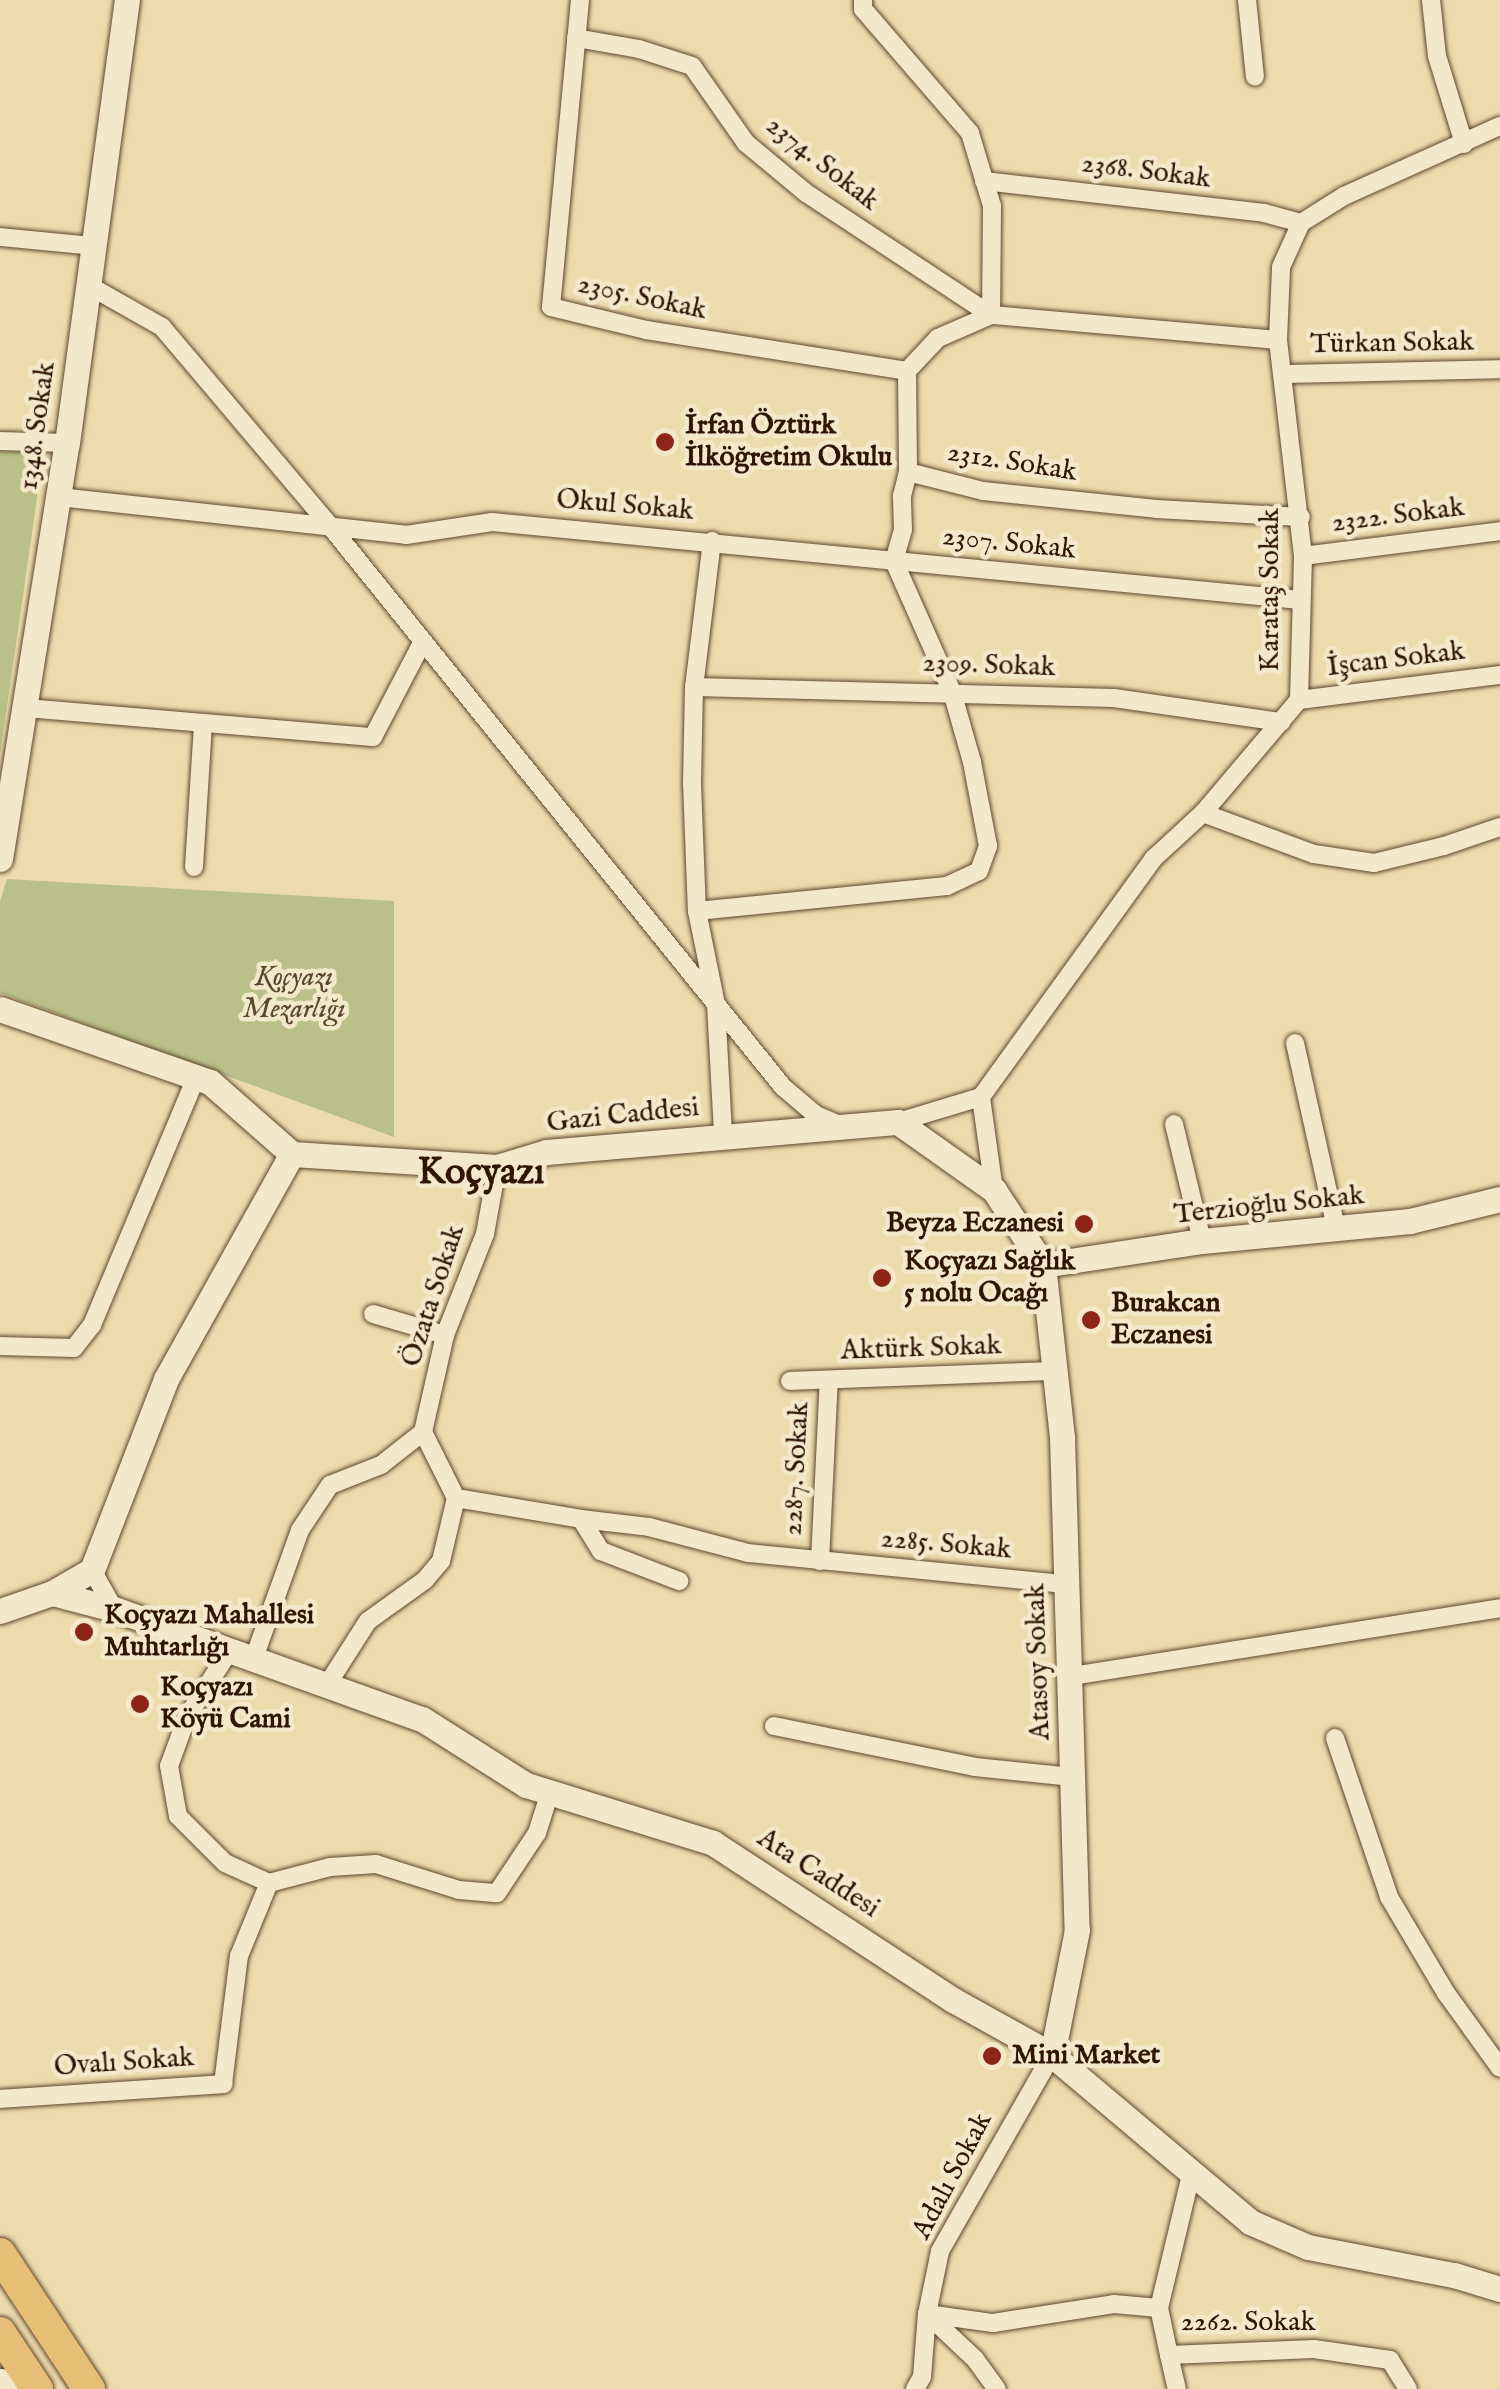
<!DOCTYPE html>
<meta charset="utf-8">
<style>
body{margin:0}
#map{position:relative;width:1500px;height:2389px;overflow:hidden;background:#ecdbad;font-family:"IM FELL English",serif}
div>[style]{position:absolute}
.green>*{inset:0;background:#b9c089}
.roads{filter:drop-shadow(0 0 2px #5e462e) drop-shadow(0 0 2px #5e462e)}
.street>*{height:18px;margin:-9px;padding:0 9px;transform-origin:9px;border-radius:9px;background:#f3e8ca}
.secondary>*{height:25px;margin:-12.5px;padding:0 12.5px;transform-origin:12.5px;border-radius:12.5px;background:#f3e8ca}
.highway>*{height:32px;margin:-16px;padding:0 16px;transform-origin:16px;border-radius:16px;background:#e6be76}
.dots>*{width:28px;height:28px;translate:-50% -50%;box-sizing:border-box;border:5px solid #f3e8ca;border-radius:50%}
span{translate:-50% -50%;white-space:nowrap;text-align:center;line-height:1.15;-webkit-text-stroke:9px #f3e8ca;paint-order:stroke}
.street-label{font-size:28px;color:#2f1504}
.poi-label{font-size:28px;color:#2f1504;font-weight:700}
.left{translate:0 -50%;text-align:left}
.right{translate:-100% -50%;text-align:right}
.park-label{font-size:28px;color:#58482c;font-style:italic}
.district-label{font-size:38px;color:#2f1504;font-weight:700}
</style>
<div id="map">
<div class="green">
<div style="clip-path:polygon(0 452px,25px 452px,40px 477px,0 755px)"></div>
<div style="clip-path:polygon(7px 879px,394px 901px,394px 1137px,0 993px,0 901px)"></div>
</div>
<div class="roads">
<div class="street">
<div style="left:580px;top:0;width:308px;rotate:95.4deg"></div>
<div style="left:551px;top:307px;width:98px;rotate:13.6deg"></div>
<div style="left:646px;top:330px;width:264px;rotate:8.9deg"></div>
<div style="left:863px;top:0;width:9px;rotate:90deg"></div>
<div style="left:863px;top:9px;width:164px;rotate:49.2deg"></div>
<div style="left:970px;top:133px;width:76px;rotate:73.2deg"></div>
<div style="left:992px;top:206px;width:109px;rotate:90.5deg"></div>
<div style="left:1247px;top:0;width:77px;rotate:84.1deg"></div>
<div style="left:1431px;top:0;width:56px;rotate:83.9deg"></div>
<div style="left:1437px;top:56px;width:92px;rotate:72.9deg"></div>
<div style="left:576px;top:38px;width:64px;rotate:9.9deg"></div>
<div style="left:639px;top:49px;width:56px;rotate:17.8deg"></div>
<div style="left:692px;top:66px;width:94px;rotate:55deg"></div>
<div style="left:746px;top:143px;width:78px;rotate:39.8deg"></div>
<div style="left:806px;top:193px;width:222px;rotate:33.4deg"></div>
<div style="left:984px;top:181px;width:282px;rotate:6.5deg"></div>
<div style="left:1264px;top:213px;width:38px;rotate:15deg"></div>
<div style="left:0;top:237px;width:94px;rotate:5.5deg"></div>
<div style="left:88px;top:285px;width:85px;rotate:29.6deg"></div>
<div style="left:162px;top:327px;width:260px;rotate:49.8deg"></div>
<div style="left:330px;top:526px;width:721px;rotate:51.08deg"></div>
<div style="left:783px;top:1087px;width:43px;rotate:40.3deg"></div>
<div style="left:816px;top:1115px;width:25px;rotate:23deg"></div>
<div style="left:1278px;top:340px;width:288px;rotate:-175deg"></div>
<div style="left:991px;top:315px;width:58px;rotate:156.5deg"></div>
<div style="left:938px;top:338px;width:45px;rotate:133.2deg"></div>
<div style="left:907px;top:371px;width:101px;rotate:89.4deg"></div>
<div style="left:908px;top:472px;width:77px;rotate:14.2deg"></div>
<div style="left:983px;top:491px;width:174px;rotate:5.9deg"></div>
<div style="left:1156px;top:509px;width:145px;rotate:3.2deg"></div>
<div style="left:1285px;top:374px;width:215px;rotate:-1.3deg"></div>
<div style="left:0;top:441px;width:67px;rotate:1.7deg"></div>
<div style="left:59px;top:497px;width:349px;rotate:6.2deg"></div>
<div style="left:406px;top:535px;width:87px;rotate:-8.6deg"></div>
<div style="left:492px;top:522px;width:812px;rotate:5.51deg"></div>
<div style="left:712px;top:541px;width:147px;rotate:97deg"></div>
<div style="left:694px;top:687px;width:96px;rotate:91.2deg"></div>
<div style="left:692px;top:783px;width:128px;rotate:87.8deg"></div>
<div style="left:697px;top:911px;width:95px;rotate:78.5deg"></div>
<div style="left:716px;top:1004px;width:131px;rotate:86.9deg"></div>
<div style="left:1303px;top:556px;width:199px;rotate:-7.2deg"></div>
<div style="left:694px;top:687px;width:420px;rotate:1.5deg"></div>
<div style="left:1114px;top:698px;width:169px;rotate:8.2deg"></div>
<div style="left:1299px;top:700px;width:203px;rotate:-7.1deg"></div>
<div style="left:26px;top:708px;width:348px;rotate:4.8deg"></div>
<div style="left:373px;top:737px;width:108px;rotate:-62.5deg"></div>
<div style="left:1203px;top:813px;width:118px;rotate:20.3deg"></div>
<div style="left:1314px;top:854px;width:61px;rotate:8.5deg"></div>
<div style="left:1374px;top:863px;width:72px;rotate:-13.7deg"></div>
<div style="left:1444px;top:846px;width:59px;rotate:-18.7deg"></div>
<div style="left:194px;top:867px;width:144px;rotate:-86.4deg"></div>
<div style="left:697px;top:911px;width:251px;rotate:-5.7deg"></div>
<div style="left:947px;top:886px;width:35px;rotate:-25deg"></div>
<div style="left:979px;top:871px;width:27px;rotate:-70deg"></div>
<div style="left:988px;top:846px;width:86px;rotate:-100.8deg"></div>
<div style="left:972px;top:762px;width:73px;rotate:-105.9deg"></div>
<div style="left:952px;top:692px;width:143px;rotate:-113.9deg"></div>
<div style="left:894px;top:561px;width:33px;rotate:-74deg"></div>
<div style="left:903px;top:529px;width:33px;rotate:-92deg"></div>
<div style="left:902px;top:496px;width:25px;rotate:-76deg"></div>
<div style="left:1295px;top:1043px;width:189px;rotate:77.5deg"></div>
<div style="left:898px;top:1122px;width:87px;rotate:-16.8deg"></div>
<div style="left:1174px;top:1124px;width:120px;rotate:76.5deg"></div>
<div style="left:994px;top:1190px;width:94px;rotate:-98deg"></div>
<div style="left:981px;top:1097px;width:294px;rotate:-54.1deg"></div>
<div style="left:1153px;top:859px;width:68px;rotate:-42.6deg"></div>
<div style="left:1203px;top:813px;width:148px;rotate:-49.7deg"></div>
<div style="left:1299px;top:700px;width:144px;rotate:-88.4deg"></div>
<div style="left:1303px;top:556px;width:217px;rotate:-96.6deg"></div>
<div style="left:1278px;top:340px;width:73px;rotate:-87.6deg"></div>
<div style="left:1281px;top:267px;width:48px;rotate:-65.6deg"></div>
<div style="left:1301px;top:223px;width:51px;rotate:-32.1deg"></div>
<div style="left:1344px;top:196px;width:171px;rotate:-24.2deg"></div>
<div style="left:373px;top:1314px;width:75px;rotate:16.3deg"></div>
<div style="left:0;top:1346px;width:74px;rotate:1.5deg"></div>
<div style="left:74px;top:1348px;width:29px;rotate:-52deg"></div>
<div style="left:92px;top:1325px;width:269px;rotate:-67.2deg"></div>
<div style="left:790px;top:1381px;width:265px;rotate:-2.2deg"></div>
<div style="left:456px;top:1498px;width:127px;rotate:9.5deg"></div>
<div style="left:581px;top:1519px;width:38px;rotate:58deg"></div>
<div style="left:601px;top:1551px;width:84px;rotate:21deg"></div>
<div style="left:581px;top:1519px;width:68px;rotate:6.7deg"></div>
<div style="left:649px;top:1527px;width:102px;rotate:14.7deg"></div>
<div style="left:748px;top:1553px;width:320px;rotate:5.6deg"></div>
<div style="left:820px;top:1561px;width:181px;rotate:-87.2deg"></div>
<div style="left:92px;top:1570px;width:45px;rotate:60.6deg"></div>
<div style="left:230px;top:1650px;width:80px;rotate:122.7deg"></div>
<div style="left:187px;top:1717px;width:52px;rotate:110.2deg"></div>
<div style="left:169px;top:1766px;width:51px;rotate:79.8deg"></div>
<div style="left:178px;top:1816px;width:66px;rotate:45deg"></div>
<div style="left:225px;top:1863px;width:48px;rotate:24.4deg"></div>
<div style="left:269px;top:1883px;width:63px;rotate:-14.7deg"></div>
<div style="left:330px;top:1867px;width:46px;rotate:-3.7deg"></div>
<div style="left:376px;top:1864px;width:87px;rotate:17.4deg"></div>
<div style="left:459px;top:1890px;width:38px;rotate:5deg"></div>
<div style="left:497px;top:1893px;width:72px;rotate:-56.3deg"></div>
<div style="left:537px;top:1833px;width:43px;rotate:-72.4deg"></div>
<div style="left:254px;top:1658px;width:136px;rotate:-70.2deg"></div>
<div style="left:300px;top:1530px;width:54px;rotate:-56.3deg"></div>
<div style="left:330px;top:1485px;width:55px;rotate:-21.4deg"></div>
<div style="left:381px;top:1465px;width:53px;rotate:-38.2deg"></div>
<div style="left:1072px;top:1676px;width:433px;rotate:-9deg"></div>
<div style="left:327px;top:1685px;width:76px;rotate:-57.4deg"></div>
<div style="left:368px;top:1621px;width:70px;rotate:-35.7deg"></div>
<div style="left:425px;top:1580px;width:25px;rotate:-50deg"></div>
<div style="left:441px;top:1561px;width:65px;rotate:-76.6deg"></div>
<div style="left:456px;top:1498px;width:74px;rotate:-116.6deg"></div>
<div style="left:423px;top:1432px;width:99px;rotate:-77.2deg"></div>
<div style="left:445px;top:1335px;width:109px;rotate:-68.4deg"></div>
<div style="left:485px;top:1234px;width:68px;rotate:-79.8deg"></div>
<div style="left:774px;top:1726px;width:205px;rotate:11.5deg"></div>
<div style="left:975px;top:1767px;width:98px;rotate:5.9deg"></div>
<div style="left:1335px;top:1738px;width:168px;rotate:71.2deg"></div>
<div style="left:1389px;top:1897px;width:112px;rotate:59.3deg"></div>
<div style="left:1446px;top:1993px;width:92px;rotate:54.2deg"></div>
<div style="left:0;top:2099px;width:224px;rotate:-3.8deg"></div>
<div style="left:223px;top:2084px;width:129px;rotate:-82.9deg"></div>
<div style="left:239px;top:1956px;width:79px;rotate:-67.7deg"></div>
<div style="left:1159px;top:2308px;width:137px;rotate:-76.5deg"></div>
<div style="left:927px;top:2314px;width:67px;rotate:7.8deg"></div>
<div style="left:993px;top:2323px;width:122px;rotate:-8.9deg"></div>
<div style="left:1114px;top:2304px;width:45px;rotate:5.1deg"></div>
<div style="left:1159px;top:2308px;width:48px;rotate:78deg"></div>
<div style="left:1169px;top:2355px;width:145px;rotate:-2.4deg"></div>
<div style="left:1314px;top:2349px;width:77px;rotate:8.2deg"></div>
<div style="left:1390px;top:2360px;width:34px;rotate:58deg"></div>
<div style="left:927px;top:2314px;width:66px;rotate:43.2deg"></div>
<div style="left:975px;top:2359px;width:37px;rotate:54deg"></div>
<div style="left:1169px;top:2355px;width:35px;rotate:77deg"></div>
<div style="left:915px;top:2389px;width:14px;rotate:-60deg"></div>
<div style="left:922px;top:2377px;width:63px;rotate:-85.5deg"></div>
<div style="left:927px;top:2314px;width:64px;rotate:-78.3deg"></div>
<div style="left:940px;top:2251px;width:226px;rotate:-60.3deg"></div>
</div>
<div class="secondary">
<div style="left:0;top:859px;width:421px;rotate:-80.9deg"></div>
<div style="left:67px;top:443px;width:447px;rotate:-82.3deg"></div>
<div style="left:0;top:1009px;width:222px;rotate:19.2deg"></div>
<div style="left:210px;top:1082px;width:109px;rotate:41.3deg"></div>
<div style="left:1043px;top:1265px;width:161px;rotate:-8.6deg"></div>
<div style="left:1202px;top:1241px;width:209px;rotate:-5.5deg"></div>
<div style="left:1410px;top:1221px;width:93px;rotate:-13.7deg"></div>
<div style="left:52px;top:1593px;width:64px;rotate:14.5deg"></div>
<div style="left:114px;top:1609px;width:327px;rotate:19.7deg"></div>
<div style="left:422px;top:1719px;width:123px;rotate:32.4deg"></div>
<div style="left:526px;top:1785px;width:196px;rotate:17.2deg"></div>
<div style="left:713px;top:1843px;width:287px;rotate:33.2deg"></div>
<div style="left:953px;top:2000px;width:113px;rotate:29.1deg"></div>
<div style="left:1052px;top:2055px;width:259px;rotate:40.1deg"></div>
<div style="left:1250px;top:2222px;width:63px;rotate:23.3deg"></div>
<div style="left:1308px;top:2247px;width:149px;rotate:10.9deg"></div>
<div style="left:1454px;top:2275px;width:48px;rotate:16.9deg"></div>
<div style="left:0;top:1611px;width:55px;rotate:-19.1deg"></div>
<div style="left:52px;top:1593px;width:46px;rotate:-29.9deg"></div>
<div style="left:92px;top:1570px;width:205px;rotate:-68.8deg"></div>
<div style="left:166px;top:1379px;width:258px;rotate:-60.8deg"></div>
<div style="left:292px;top:1154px;width:205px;rotate:3.6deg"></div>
<div style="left:497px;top:1167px;width:52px;rotate:-16.7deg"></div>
<div style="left:547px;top:1152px;width:352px;rotate:-4.9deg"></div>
<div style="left:898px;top:1122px;width:118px;rotate:35.3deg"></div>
<div style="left:994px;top:1190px;width:90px;rotate:56.8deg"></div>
<div style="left:1043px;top:1265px;width:173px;rotate:83.7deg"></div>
<div style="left:1062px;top:1437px;width:493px;rotate:88.3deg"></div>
<div style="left:1077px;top:1930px;width:127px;rotate:101.3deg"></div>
<div style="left:0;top:2381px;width:10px;rotate:53deg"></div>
</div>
<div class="highway">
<div style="left:0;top:2254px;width:162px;rotate:56.6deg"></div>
<div style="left:0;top:2333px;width:67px;rotate:56.5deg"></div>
</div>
</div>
<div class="dots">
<div style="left:665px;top:442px;background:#8f2418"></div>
<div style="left:1084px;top:1224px;background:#8f2418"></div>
<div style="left:882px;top:1278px;background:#8f2418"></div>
<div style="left:1091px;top:1320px;background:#8f2418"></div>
<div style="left:84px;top:1632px;background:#8f2418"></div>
<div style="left:140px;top:1704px;background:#8f2418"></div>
<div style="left:992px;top:2056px;background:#8f2418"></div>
</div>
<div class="street-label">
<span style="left:822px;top:164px;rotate:38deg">2374. Sokak</span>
<span style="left:1146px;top:172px;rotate:7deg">2368. Sokak</span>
<span style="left:642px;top:298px;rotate:12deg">2305. Sokak</span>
<span style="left:1392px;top:344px;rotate:-1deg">Türkan Sokak</span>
<span style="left:38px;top:426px;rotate:-82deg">1348. Sokak</span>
<span style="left:1012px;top:463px;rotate:9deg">2312. Sokak</span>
<span style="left:625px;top:506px;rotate:5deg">Okul Sokak</span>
<span style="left:1398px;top:516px;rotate:-7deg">2322. Sokak</span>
<span style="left:1009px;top:544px;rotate:6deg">2307. Sokak</span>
<span style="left:1271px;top:590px;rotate:-90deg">Karataş Sokak</span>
<span style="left:1396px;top:660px;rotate:-7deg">İşcan Sokak</span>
<span style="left:989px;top:666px;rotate:2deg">2309. Sokak</span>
<span style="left:623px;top:1116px;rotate:-6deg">Gazi Caddesi</span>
<span style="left:1269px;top:1206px;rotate:-6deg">Terzioğlu Sokak</span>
<span style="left:434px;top:1296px;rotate:-72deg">Özata Sokak</span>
<span style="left:921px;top:1349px;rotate:-2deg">Aktürk Sokak</span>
<span style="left:797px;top:1469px;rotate:-87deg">2287. Sokak</span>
<span style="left:946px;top:1545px;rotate:5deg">2285. Sokak</span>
<span style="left:1039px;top:1662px;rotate:-92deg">Atasoy Sokak</span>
<span style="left:818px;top:1874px;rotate:33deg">Ata Caddesi</span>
<span style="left:124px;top:2063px;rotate:-4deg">Ovalı Sokak</span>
<span style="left:953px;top:2176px;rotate:-62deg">Adalı Sokak</span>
<span style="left:1248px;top:2323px">2262. Sokak</span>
</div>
<div class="poi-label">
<span class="left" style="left:685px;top:442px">İrfan Öztürk<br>İlköğretim Okulu</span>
<span class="right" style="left:1064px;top:1224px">Beyza Eczanesi</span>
<span class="left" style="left:904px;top:1278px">Koçyazı Sağlık<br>5 nolu Ocağı</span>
<span class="left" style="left:1111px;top:1320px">Burakcan<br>Eczanesi</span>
<span class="left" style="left:104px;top:1632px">Koçyazı Mahallesi<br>Muhtarlığı</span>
<span class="left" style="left:160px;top:1704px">Koçyazı<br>Köyü Cami</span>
<span class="left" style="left:1012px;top:2056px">Mini Market</span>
</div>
<div class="park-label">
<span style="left:294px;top:994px">Koçyazı<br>Mezarlığı</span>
</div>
<div class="district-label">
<span style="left:481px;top:1174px">Koçyazı</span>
</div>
</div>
